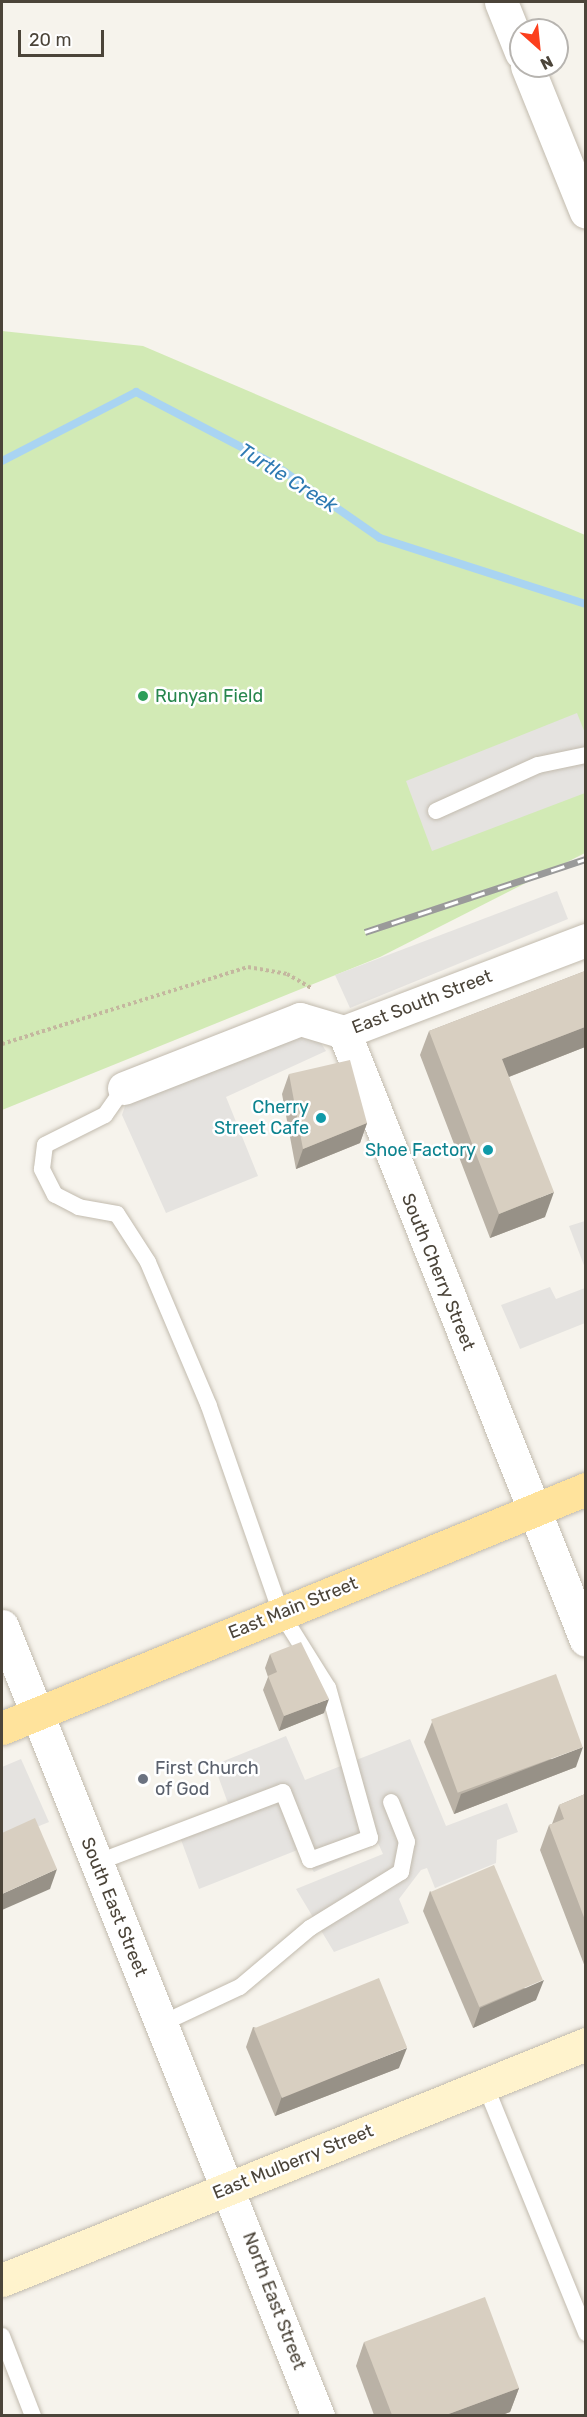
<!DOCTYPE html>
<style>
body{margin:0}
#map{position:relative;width:587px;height:2417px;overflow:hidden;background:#f6f3ec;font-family:Rubik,sans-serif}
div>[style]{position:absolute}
.green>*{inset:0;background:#d2eab5}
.parking>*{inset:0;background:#e5e3e0}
.stream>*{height:8px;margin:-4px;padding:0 4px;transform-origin:4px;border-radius:4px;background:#a9d4f2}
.path>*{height:4px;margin-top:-2px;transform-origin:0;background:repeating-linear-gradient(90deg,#c4b79f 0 3px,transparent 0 6px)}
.roads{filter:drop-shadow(0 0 2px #c2bbae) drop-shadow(0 0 2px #c2bbae)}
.lane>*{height:16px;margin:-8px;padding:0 8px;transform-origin:8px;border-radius:8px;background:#fff}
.street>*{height:33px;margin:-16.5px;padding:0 16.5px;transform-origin:16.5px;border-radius:16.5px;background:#fff}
.secondary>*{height:33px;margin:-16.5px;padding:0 16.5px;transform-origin:16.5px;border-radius:16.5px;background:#fff3cd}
.primary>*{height:33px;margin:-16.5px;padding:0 16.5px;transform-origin:16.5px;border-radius:16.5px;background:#ffe39c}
.rail>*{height:7px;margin-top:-3.5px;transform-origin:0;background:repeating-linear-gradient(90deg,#fff 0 14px,#9a9a9a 0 28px);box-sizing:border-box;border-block:2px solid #9a9a9a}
.wall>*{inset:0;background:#bab2a6}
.shaded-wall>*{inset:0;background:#979187}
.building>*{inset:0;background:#d8cfc1;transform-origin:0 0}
.dots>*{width:16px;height:16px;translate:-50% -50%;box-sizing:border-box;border:3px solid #fff;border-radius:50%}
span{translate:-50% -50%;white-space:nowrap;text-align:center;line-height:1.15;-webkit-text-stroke:5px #fff;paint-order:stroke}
.leisure-label{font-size:18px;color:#27864d}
.left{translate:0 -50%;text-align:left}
.street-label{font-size:18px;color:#4b4439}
.culture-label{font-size:18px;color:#0d838f}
.right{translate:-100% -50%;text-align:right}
.worship-label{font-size:18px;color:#5b616d}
.water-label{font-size:20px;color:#2e7ab2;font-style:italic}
.frame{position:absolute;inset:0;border:3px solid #4b4439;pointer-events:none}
.north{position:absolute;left:509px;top:18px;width:60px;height:60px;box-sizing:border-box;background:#fff;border:2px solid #b7b4b0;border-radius:50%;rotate:153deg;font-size:16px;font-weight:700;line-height:24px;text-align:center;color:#4b4439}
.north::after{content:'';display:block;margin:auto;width:21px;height:27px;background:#fc3f1d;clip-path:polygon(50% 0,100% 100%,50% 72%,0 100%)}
.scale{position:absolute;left:18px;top:30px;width:86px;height:27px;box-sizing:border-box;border:3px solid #4b4439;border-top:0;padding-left:8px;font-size:18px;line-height:21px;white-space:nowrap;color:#4b4439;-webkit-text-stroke:4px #fff;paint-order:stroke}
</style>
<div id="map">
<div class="green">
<div style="clip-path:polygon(2px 331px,143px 346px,585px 535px,585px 853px,380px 957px,2px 1110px)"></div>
</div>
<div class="parking">
<div style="clip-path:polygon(577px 713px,585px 733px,585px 793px,432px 851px,406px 781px)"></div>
<div style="clip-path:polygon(557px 891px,568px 919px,350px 1008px,335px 975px)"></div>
<div style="clip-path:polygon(311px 1027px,326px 1051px,226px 1097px,258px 1176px,166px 1213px,122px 1115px,126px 1103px)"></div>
<div style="clip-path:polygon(585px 1221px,586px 1221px,585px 1268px,569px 1226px)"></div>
<div style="clip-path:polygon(550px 1287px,556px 1299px,585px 1288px,585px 1323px,520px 1349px,501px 1305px)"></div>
<div style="clip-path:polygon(286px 1736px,305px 1780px,410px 1739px,446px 1826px,507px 1803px,518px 1832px,497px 1840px,496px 1863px,435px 1888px,427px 1868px,421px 1870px,399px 1899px,409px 1923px,334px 1952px,296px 1889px,383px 1854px,378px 1843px,314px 1872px,300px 1849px,199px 1889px,180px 1837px,233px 1817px,214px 1765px)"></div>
<div style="clip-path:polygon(21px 1759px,49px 1822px,2px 1841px,2px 1767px)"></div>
</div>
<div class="stream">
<div style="left:2px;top:461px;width:151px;rotate:-27.2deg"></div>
<div style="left:136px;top:392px;width:153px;rotate:27.6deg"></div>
<div style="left:272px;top:463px;width:131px;rotate:34.8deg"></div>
<div style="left:380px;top:538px;width:216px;rotate:17.8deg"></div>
</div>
<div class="path">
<div style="left:2px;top:1044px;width:258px;rotate:-17.4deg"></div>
<div style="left:248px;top:967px;width:40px;rotate:10deg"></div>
<div style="left:287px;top:974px;width:28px;rotate:30deg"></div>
</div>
<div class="roads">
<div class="lane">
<div style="left:436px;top:811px;width:112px;rotate:-24.3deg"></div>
<div style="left:538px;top:765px;width:49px;rotate:-11.8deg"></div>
<div style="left:96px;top:1863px;width:200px;rotate:-20.8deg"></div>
<div style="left:283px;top:1792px;width:73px;rotate:68.3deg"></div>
<div style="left:310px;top:1860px;width:64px;rotate:-20.1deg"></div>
<div style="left:370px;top:1838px;width:156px;rotate:-105.6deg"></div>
<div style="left:328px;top:1688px;width:89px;rotate:-122.1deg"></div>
<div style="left:281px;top:1613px;width:219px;rotate:-109.2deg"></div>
<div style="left:209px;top:1406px;width:156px;rotate:-113deg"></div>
<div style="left:148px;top:1262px;width:57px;rotate:-122.9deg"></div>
<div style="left:117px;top:1214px;width:39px;rotate:-170deg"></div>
<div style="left:79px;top:1207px;width:27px;rotate:-153deg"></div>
<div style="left:55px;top:1195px;width:29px;rotate:-117deg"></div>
<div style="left:42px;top:1169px;width:24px;rotate:-83deg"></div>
<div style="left:45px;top:1145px;width:67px;rotate:-26.6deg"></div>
<div style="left:105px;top:1115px;width:33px;rotate:-55deg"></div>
<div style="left:161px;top:2024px;width:87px;rotate:-25.1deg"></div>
<div style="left:240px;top:1987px;width:92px;rotate:-40.1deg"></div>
<div style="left:310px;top:1928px;width:107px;rotate:-31.6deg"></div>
<div style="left:401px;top:1872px;width:31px;rotate:-79deg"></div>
<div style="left:407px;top:1842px;width:43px;rotate:-111.8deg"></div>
<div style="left:485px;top:2085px;width:268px;rotate:67.8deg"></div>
<div style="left:2px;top:2336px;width:86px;rotate:68.8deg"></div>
</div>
<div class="street">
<div style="left:501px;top:2px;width:54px;rotate:68.2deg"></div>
<div style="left:527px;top:66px;width:157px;rotate:68deg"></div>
<div style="left:344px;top:1032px;width:654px;rotate:68.3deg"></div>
<div style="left:124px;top:1088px;width:189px;rotate:-21.4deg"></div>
<div style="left:300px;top:1019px;width:46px;rotate:16.5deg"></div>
<div style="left:344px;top:1032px;width:259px;rotate:-20.8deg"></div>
<div style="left:2px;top:1626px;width:851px;rotate:68.2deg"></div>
</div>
<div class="secondary">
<div style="left:2px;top:2280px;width:630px;rotate:-22deg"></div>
</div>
<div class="primary">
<div style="left:2px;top:1728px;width:631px;rotate:-22.26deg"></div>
</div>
</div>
<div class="rail">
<div style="left:365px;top:932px;width:233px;rotate:-18.3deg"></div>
</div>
<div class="wall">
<div style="clip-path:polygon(585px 971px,585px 1047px,509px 1077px,545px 1217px,490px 1238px,420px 1055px,429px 1031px)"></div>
<div style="clip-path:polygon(289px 1074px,367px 1123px,360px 1143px,296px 1169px,282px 1094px)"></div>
<div style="clip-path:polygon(270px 1654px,324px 1713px,279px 1731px,263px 1690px,268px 1677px,265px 1668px)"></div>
<div style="clip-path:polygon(432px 1722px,576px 1767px,454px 1814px,424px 1742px)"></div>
<div style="clip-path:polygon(585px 1794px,585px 1967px,540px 1850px,549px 1825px,552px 1824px,559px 1805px)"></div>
<div style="clip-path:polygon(430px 1891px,536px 2000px,473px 2028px,423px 1911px)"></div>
<div style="clip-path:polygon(253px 2027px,399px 2068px,275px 2116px,246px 2047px)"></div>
<div style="clip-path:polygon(364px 2342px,519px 2388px,510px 2412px,502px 2415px,374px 2415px,356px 2366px)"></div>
</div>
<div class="shaded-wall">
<div style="clip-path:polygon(585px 1027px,585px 1047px,493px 1083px,502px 1059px)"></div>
<div style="clip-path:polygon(367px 1123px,360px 1143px,296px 1169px,303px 1149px)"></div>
<div style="clip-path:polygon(554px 1192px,545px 1217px,490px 1238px,499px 1214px)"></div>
<div style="clip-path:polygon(329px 1699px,324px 1713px,279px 1731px,284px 1716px)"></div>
<div style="clip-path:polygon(583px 1747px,576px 1767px,454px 1814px,461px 1794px)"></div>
<div style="clip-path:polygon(57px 1869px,50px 1889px,2px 1910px,2px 1894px)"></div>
<div style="clip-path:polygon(544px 1980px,536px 2000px,473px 2028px,480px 2008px)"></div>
<div style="clip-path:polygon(407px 2048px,399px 2068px,275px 2116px,282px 2096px)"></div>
<div style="clip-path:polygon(519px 2388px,510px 2412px,502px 2415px,446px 2415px)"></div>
</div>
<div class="building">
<div style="clip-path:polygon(585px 971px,585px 1027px,502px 1059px,554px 1192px,499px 1214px,429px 1031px)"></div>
<div style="clip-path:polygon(350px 1060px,367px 1123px,303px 1149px,289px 1074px)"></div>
<div style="clip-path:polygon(301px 1642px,329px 1699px,284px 1716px,268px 1676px,277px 1672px,270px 1654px)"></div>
<div style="left:556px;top:1674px;width:78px;height:133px;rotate:70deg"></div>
<div style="clip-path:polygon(585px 1794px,585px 1920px,549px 1825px,564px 1819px,559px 1805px)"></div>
<div style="clip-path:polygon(35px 1818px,57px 1869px,2px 1894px,2px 1833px)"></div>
<div style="left:494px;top:1865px;width:125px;height:69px;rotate:67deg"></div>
<div style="left:379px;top:1978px;width:75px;height:135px;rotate:68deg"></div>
<div style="clip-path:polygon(485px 2297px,519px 2388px,446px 2415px,392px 2415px,364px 2342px)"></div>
</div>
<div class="dots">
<div style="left:143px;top:696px;background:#2e9e5b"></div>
<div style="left:321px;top:1118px;background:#0f9aa8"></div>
<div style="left:488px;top:1150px;background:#0f9aa8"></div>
<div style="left:143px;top:1779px;background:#6b7280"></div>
</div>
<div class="leisure-label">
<span class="left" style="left:155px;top:696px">Runyan Field</span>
</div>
<div class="street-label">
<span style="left:422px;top:1002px;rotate:-21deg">East South Street</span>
<span style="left:438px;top:1272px;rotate:68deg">South Cherry Street</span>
<span style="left:293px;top:1608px;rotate:-22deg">East Main Street</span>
<span style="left:114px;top:1907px;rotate:68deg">South East Street</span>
<span style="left:293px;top:2162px;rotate:-22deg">East Mulberry Street</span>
<span style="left:274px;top:2301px;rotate:69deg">North East Street</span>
</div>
<div class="culture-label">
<span class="right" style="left:309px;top:1118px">Cherry<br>Street Cafe</span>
<span class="right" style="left:476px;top:1150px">Shoe Factory</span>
</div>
<div class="worship-label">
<span class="left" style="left:155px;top:1779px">First Church<br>of God</span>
</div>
<div class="water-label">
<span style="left:288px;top:478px;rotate:32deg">Turtle Creek</span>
</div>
<div class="frame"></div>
<div class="north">N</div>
<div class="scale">20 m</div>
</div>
